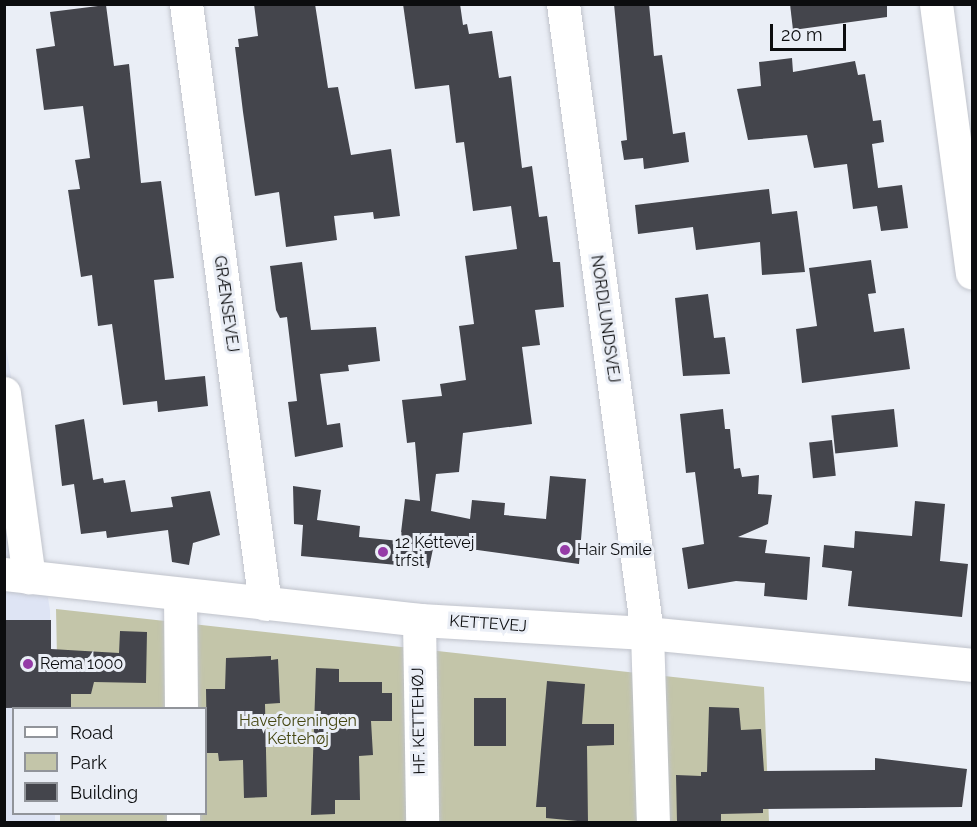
<!DOCTYPE html>
<meta charset="utf-8">
<style>
body{margin:0}
#map{position:relative;width:977px;height:827px;overflow:hidden;background:#eaeef6;font-family:Raleway,sans-serif}
div>[style]{position:absolute}
.built>*{inset:0;background:#dee4f4}
.green>*{inset:0;background:#c3c5a9}
.building>*{inset:0;background:#44454c;transform-origin:0 0}
.roads{filter:drop-shadow(0 0 2px #c0c3cb) drop-shadow(0 0 2px #c0c3cb)}
.minor>*{height:33px;margin:-16.5px;padding:0 16.5px;transform-origin:16.5px;border-radius:16.5px;background:#fff}
.dots>*{width:16px;height:16px;translate:-50% -50%;box-sizing:border-box;border:3px solid #eaeef6;border-radius:50%}
span{translate:-50% -50%;white-space:nowrap;text-align:center;line-height:1.15;-webkit-text-stroke:6px #eaeef6;paint-order:stroke}
.street-label{font-size:16px;color:#0c0d0f}
.poi-label{font-size:16px;color:#0c0d0f}
.left{translate:0 -50%;text-align:left}
.park-label{font-size:16px;color:#464712}
.frame{position:absolute;inset:0;border:6px solid #0c0d0f;pointer-events:none}
.legend{position:absolute;left:12px;top:707px;width:195px;height:108px;box-sizing:border-box;background:#eaeef6;border:2px solid #91949a;margin:0;padding:8px 10px;list-style:none;font-size:18px;color:#0c0d0f}
.legend li{display:flex;align-items:center;gap:12px;height:30px}
.legend b{width:30px;border:2px solid #91949a}
.scale{position:absolute;left:770px;top:24px;width:76px;height:27px;box-sizing:border-box;border:3px solid #0c0d0f;border-top:0;padding-left:8px;font-size:18px;line-height:21px;white-space:nowrap;color:#0c0d0f;-webkit-text-stroke:4px #eaeef6;paint-order:stroke}
</style>
<div id="map">
<div class="built">
<div style="clip-path:polygon(4px 335px,50px 610px,52px 708px,14px 708px,14px 814px,55px 814px,55px 822px,5px 822px)"></div>
</div>
<div class="green">
<div style="clip-path:polygon(56px 609px,764px 687px,769px 822px,60px 822px,60px 814px,206px 814px,206px 708px,58px 708px)"></div>
</div>
<div class="building">
<div style="clip-path:polygon(254px 4px,315px 4px,328px 88px,338px 87px,351px 155px,391px 149px,400px 216px,374px 219px,373px 212px,334px 216px,337px 240px,286px 247px,279px 192px,255px 196px,243px 112px,235px 47px,239px 47px,238px 39px,258px 36px)"></div>
<div style="clip-path:polygon(403px 4px,460px 4px,463px 25px,467px 24px,469px 34px,492px 31px,499px 78px,511px 76px,522px 168px,532px 166px,539px 217px,547px 216px,553px 262px,560px 262px,564px 307px,535px 310px,540px 345px,522px 347px,532px 424px,463px 433px,459px 472px,436px 474px,431px 511px,470px 519px,472px 500px,505px 503px,504px 515px,546px 519px,550px 476px,586px 479px,579px 564px,434px 544px,429px 568px,301px 556px,303px 525px,294px 524px,293px 486px,321px 490px,317px 520px,360px 526px,359px 537px,400px 541px,405px 499px,420px 501px,415px 442px,407px 443px,402px 400px,442px 396px,440px 384px,466px 380px,459px 326px,474px 324px,465px 256px,517px 249px,511px 206px,473px 211px,464px 142px,456px 143px,449px 85px,415px 89px)"></div>
<div style="clip-path:polygon(614px 4px,649px 4px,654px 56px,662px 55px,673px 134px,685px 132px,689px 162px,644px 169px,643px 158px,624px 160px,621px 141px,627px 140px)"></div>
<div style="clip-path:polygon(790px 4px,887px 4px,887px 17px,793px 30px)"></div>
<div style="clip-path:polygon(106px 5px,114px 66px,129px 64px,141px 183px,161px 181px,174px 278px,154px 280px,165px 380px,205px 376px,208px 406px,158px 412px,157px 401px,123px 405px,112px 324px,98px 326px,92px 275px,81px 277px,68px 190px,80px 189px,75px 160px,90px 158px,83px 106px,44px 110px,36px 49px,55px 46px,50px 12px)"></div>
<div style="clip-path:polygon(792px 58px,793px 72px,855px 61px,858px 75px,865px 74px,873px 121px,881px 120px,884px 142px,872px 144px,878px 188px,902px 185px,908px 228px,881px 231px,877px 206px,853px 209px,847px 164px,814px 168px,807px 135px,748px 140px,737px 89px,761px 86px,759px 62px)"></div>
<div style="clip-path:polygon(769px 189px,772px 214px,797px 211px,805px 272px,762px 275px,760px 242px,696px 250px,693px 227px,638px 234px,635px 205px)"></div>
<div style="clip-path:polygon(871px 260px,876px 293px,868px 294px,874px 332px,904px 328px,910px 369px,802px 383px,796px 329px,817px 326px,809px 268px)"></div>
<div style="clip-path:polygon(302px 262px,311px 330px,376px 327px,380px 361px,348px 365px,349px 371px,320px 374px,327px 425px,340px 423px,343px 447px,295px 457px,288px 402px,297px 401px,287px 317px,280px 318px,276px 310px,270px 266px)"></div>
<div style="clip-path:polygon(708px 294px,714px 338px,725px 337px,730px 374px,683px 376px,675px 298px)"></div>
<div style="clip-path:polygon(723px 409px,725px 429px,730px 429px,734px 469px,740px 468px,742px 477px,759px 475px,758px 494px,772px 495px,768px 524px,738px 537px,767px 540px,765px 553px,810px 557px,807px 600px,764px 596px,765px 583px,736px 581px,688px 589px,682px 548px,704px 544px,695px 472px,686px 473px,680px 414px)"></div>
<div style="left:894px;top:409px;width:38px;height:63px;rotate:84deg"></div>
<div style="clip-path:polygon(84px 419px,93px 480px,103px 478px,104px 483px,125px 480px,131px 512px,173px 507px,171px 497px,210px 491px,220px 535px,193px 543px,189px 565px,172px 562px,168px 530px,107px 538px,106px 531px,81px 534px,74px 484px,62px 486px,55px 425px)"></div>
<div style="left:832px;top:440px;width:36px;height:23px;rotate:84deg"></div>
<div style="clip-path:polygon(915px 501px,945px 504px,940px 561px,968px 564px,962px 617px,848px 606px,852px 571px,822px 567px,824px 545px,854px 548px,855px 531px,912px 536px)"></div>
<div style="clip-path:polygon(4px 620px,51px 620px,51px 649px,119px 653px,120px 631px,147px 632px,146px 683px,94px 682px,91px 694px,71px 694px,71px 707px,4px 708px)"></div>
<div style="clip-path:polygon(271px 656px,271px 660px,278px 659px,280px 703px,265px 704px,267px 797px,244px 798px,243px 760px,219px 761px,218px 753px,207px 753px,206px 689px,225px 689px,226px 658px)"></div>
<div style="clip-path:polygon(316px 668px,339px 669px,339px 682px,382px 682px,382px 693px,392px 693px,392px 721px,371px 721px,373px 755px,359px 756px,360px 800px,335px 800px,335px 814px,311px 815px)"></div>
<div style="clip-path:polygon(547px 681px,585px 684px,582px 724px,614px 724px,614px 745px,587px 746px,588px 822px,546px 818px,546px 807px,536px 807px)"></div>
<div style="left:474px;top:698px;width:32px;height:48px"></div>
<div style="clip-path:polygon(709px 707px,739px 708px,741px 730px,761px 729px,764px 771px,875px 770px,875px 758px,967px 769px,962px 807px,763px 809px,763px 813px,721px 814px,721px 822px,677px 822px,676px 775px,701px 776px,701px 772px,707px 772px)"></div>
</div>
<div class="roads">
<div class="minor">
<div style="left:186px;top:4px;width:605px;rotate:82.5deg"></div>
<div style="left:563px;top:4px;width:635px;rotate:82.39deg"></div>
<div style="left:647px;top:633px;width:189px;rotate:88.2deg"></div>
<div style="left:936px;top:4px;width:271px;rotate:82.4deg"></div>
<div style="left:4px;top:393px;width:186px;rotate:82.3deg"></div>
<div style="left:4px;top:574px;width:418px;rotate:6.3deg"></div>
<div style="left:419px;top:620px;width:228px;rotate:3.3deg"></div>
<div style="left:647px;top:633px;width:327px;rotate:5.6deg"></div>
<div style="left:180px;top:595px;width:113px;rotate:89.5deg"></div>
<div style="left:419px;top:620px;width:202px;rotate:89.1deg"></div>
<div style="left:183px;top:814px;width:8px;rotate:90deg"></div>
</div>
</div>
<div class="dots">
<div style="left:565px;top:550px;background:#953ba7"></div>
<div style="left:383px;top:552px;background:#953ba7"></div>
<div style="left:28px;top:664px;background:#953ba7"></div>
</div>
<div class="street-label">
<span style="left:226px;top:304px;rotate:82deg">GRÆNSEVEJ</span>
<span style="left:605px;top:319px;rotate:82deg">NORDLUNDSVEJ</span>
<span style="left:488px;top:624px;rotate:4deg">KETTEVEJ</span>
<span style="left:419px;top:721px;rotate:-91deg">HF. KETTEHØJ</span>
</div>
<div class="poi-label">
<span class="left" style="left:395px;top:552px">12 Kettevej<br>trfst</span>
<span class="left" style="left:577px;top:550px">Hair Smile</span>
<span class="left" style="left:40px;top:664px">Rema 1000</span>
</div>
<div class="park-label">
<span style="left:298px;top:730px">Haveforeningen<br>Kettehøj</span>
</div>
<div class="frame"></div>
<ul class="legend">
<li><b style="height:8px;background:#fff"></b>Road</li>
<li><b style="height:16px;background:#c3c5a9"></b>Park</li>
<li><b style="height:16px;background:#44454c"></b>Building</li>
</ul>
<div class="scale">20 m</div>
</div>
